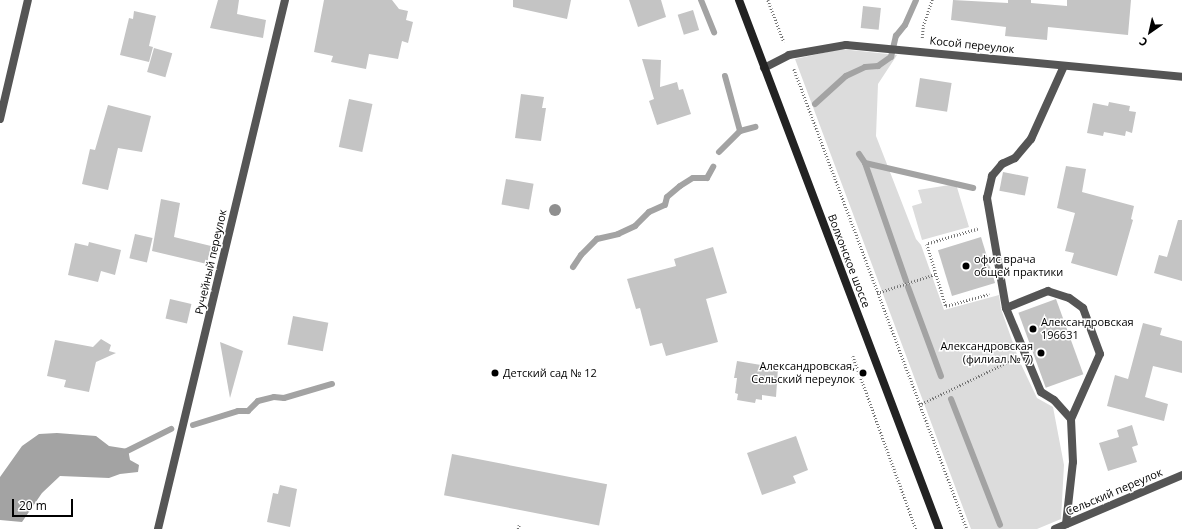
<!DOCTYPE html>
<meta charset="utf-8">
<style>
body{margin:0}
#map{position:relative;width:1182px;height:529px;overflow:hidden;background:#fff;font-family:"Open Sans",sans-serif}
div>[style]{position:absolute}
.green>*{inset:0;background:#dcdcdc}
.water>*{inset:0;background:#a3a3a3}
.stream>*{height:6px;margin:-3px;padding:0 3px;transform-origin:3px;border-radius:3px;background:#a3a3a3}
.building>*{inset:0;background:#c4c4c4;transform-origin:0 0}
.path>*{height:2.5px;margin-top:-1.25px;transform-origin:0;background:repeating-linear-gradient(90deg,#777 0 1px,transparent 0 3px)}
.service>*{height:8px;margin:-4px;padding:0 4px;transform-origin:4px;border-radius:4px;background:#555}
.minor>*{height:8px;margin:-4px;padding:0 4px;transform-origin:4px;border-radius:4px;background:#555}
.secondary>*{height:8px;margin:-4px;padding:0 4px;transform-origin:4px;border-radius:4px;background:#222}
.trees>*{width:12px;height:12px;margin:-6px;border-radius:50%;background:#8f8f8f}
.dots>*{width:11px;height:11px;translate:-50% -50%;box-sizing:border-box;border:2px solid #fff;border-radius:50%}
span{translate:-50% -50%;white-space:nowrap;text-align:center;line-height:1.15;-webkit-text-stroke:3px #fff;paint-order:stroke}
.street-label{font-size:11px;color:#000}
.poi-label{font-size:11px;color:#000}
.left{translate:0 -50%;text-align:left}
.right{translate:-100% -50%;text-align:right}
.north{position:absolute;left:1130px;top:12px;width:40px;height:40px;-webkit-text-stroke:3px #fff;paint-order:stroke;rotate:214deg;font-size:11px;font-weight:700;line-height:16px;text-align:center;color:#000}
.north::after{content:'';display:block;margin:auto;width:14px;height:18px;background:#000;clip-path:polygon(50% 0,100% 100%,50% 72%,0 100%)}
.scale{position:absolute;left:12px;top:499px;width:61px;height:18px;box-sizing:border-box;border:2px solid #000;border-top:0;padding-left:5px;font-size:12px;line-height:14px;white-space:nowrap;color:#000;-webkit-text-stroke:3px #fff;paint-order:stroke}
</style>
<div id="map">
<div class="green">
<div style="clip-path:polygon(841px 49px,897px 55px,878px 84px,876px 136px,916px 239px,921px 245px,944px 310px,999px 295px,1001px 309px,1019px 360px,1037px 398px,1053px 407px,1064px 465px,1061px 519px,1037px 529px,971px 529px,795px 59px)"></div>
<div style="clip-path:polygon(956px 184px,969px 227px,922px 240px,912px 206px,922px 203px,918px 190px)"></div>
</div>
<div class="water">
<div style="clip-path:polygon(57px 433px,96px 436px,109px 446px,128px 449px,130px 460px,139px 465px,138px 472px,120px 474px,109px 478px,60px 476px,42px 493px,22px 522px,0 520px,0 477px,22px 446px,39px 434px)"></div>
</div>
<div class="stream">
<div style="left:701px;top:0;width:35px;rotate:68deg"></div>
<div style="left:725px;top:76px;width:57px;rotate:74.7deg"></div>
<div style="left:815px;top:104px;width:42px;rotate:-42.1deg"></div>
<div style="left:846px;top:76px;width:21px;rotate:-25deg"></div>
<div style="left:865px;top:67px;width:13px;rotate:-4deg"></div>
<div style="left:878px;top:66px;width:16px;rotate:-35deg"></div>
<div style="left:891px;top:57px;width:22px;rotate:-77deg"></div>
<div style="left:896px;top:36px;width:14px;rotate:-51deg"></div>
<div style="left:905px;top:25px;width:27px;rotate:-66deg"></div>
<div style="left:719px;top:152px;width:30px;rotate:-45deg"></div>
<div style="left:740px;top:131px;width:16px;rotate:-15deg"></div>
<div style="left:859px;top:154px;width:11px;rotate:56deg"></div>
<div style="left:865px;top:163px;width:125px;rotate:70.8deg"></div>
<div style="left:865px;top:163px;width:111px;rotate:13deg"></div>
<div style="left:573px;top:267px;width:14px;rotate:-56deg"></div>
<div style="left:581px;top:255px;width:23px;rotate:-45deg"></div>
<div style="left:597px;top:239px;width:22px;rotate:-13deg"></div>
<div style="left:618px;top:234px;width:19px;rotate:-25deg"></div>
<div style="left:635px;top:226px;width:20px;rotate:-45deg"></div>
<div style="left:649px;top:212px;width:17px;rotate:-24deg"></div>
<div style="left:665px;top:205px;width:8px;rotate:-76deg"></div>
<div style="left:667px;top:197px;width:17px;rotate:-40deg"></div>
<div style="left:680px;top:186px;width:15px;rotate:-32deg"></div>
<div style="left:693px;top:178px;width:14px"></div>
<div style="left:707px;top:178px;width:13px;rotate:-61deg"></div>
<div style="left:908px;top:287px;width:95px;rotate:69.7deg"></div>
<div style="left:951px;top:399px;width:135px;rotate:68.7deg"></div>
<div style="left:193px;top:425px;width:47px;rotate:-17.3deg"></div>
<div style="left:238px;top:411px;width:10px"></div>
<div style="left:248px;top:411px;width:14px;rotate:-45deg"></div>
<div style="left:258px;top:401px;width:16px;rotate:-14deg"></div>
<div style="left:274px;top:397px;width:10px;rotate:6deg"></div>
<div style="left:284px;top:398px;width:50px;rotate:-16.3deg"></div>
<div style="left:123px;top:453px;width:54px;rotate:-26.6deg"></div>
</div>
<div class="building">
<div style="clip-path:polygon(218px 0,239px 0,237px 14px,266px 20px,263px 38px,210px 28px)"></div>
<div style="clip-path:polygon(324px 0,392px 0,399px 9px,408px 11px,406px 20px,413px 22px,408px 43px,402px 41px,398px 59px,369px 54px,366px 69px,331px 62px,333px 56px,314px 52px)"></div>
<div style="clip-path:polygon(513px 0,571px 0,567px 19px,513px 7px)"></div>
<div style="clip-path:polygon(629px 0,661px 0,666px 17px,638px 27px)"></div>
<div style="clip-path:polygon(953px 0,1008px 3px,1008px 0,1031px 0,1031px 3px,1067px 6px,1067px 0,1131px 0,1128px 35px,1048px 27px,1047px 40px,1005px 36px,1006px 27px,951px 20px)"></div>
<div style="left:863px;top:6px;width:18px;height:22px;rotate:6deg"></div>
<div style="left:693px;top:10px;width:21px;height:16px;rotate:73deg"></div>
<div style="clip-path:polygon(134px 11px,156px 16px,149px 46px,153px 47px,149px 62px,120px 55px,129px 18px,133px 19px)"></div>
<div style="left:154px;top:48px;width:19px;height:25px;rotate:16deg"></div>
<div style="clip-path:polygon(642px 59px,661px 60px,660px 87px,677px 82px,679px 90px,683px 89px,691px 114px,657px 125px,649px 101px,654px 99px)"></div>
<div style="left:920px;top:78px;width:32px;height:29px;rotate:9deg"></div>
<div style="clip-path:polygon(521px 94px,544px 97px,542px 108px,546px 108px,541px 141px,515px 138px)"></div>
<div style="left:349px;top:99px;width:24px;height:49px;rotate:12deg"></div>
<div style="clip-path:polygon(1109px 102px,1130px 106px,1129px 111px,1136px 112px,1132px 133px,1126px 131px,1125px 136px,1104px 132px,1103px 136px,1087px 133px,1093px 103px,1108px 106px)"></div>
<div style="clip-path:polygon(108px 105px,151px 116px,142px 152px,118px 148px,108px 190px,82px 184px,90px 149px,95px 150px)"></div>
<div style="clip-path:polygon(1066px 166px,1086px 169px,1082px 192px,1134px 206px,1131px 219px,1133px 220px,1117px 276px,1071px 263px,1074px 253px,1065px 251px,1075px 213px,1057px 208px)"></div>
<div style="left:1003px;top:172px;width:26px;height:19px;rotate:11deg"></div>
<div style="left:506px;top:179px;width:28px;height:26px;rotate:10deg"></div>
<div style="clip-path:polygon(161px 199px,180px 203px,174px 237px,211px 246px,207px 264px,152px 251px)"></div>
<div style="clip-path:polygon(1178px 220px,1182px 220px,1182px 281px,1154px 273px,1159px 255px,1167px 257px)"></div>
<div style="left:135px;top:234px;width:18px;height:25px;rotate:13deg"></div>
<div style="left:981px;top:237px;width:48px;height:45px;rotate:73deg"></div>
<div style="clip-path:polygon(89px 242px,121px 250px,115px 275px,101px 271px,98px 282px,68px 275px,75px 243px,88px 246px)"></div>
<div style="clip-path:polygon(713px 247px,727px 293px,706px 299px,718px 342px,666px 356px,662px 343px,650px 346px,640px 308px,636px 309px,627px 279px,676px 266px,674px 259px)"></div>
<div style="left:170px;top:299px;width:22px;height:20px;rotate:13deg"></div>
<div style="left:1056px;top:299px;width:80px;height:40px;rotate:70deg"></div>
<div style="left:293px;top:316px;width:36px;height:29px;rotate:11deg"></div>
<div style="clip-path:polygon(1143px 323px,1162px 328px,1160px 335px,1182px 341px,1182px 373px,1153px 366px,1145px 397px,1168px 404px,1164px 421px,1107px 406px,1115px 375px,1128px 379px)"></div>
<div style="clip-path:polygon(101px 339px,111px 345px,109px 351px,116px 353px,96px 362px,89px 392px,64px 387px,66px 380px,47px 376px,55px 340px,93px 347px)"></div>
<div style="clip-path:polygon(220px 342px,243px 351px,230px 398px)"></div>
<div style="clip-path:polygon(737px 361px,778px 368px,776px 397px,762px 395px,762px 400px,756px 399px,755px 403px,737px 400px,738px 394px,735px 393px,737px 378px,734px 378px)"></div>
<div style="clip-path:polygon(1132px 425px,1138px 445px,1132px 447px,1137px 462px,1108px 471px,1099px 443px,1119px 437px,1117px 430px)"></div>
<div style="clip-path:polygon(796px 436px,808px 470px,793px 476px,796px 483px,762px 495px,747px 453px)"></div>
<div style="left:452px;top:454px;width:158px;height:42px;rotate:11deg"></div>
<div style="clip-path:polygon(280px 485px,297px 489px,290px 527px,267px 522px,273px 493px,278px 494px)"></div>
</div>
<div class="path">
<div style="left:768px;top:0;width:45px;rotate:69.1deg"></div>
<div style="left:922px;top:38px;width:12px;rotate:-85deg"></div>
<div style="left:923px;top:26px;width:28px;rotate:-71deg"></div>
<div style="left:794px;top:69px;width:491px;rotate:69.4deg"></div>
<div style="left:978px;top:229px;width:53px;rotate:163.6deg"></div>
<div style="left:927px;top:244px;width:65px;rotate:73deg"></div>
<div style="left:946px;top:306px;width:45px;rotate:-15.6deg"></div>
<div style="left:877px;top:293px;width:62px;rotate:-17.9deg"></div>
<div style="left:853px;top:356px;width:184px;rotate:70deg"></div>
<div style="left:919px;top:405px;width:103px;rotate:-25.8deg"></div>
<div style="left:518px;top:529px;width:4px;rotate:-76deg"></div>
</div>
<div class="service">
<div style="left:1006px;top:308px;width:112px;rotate:-99.8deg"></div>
<div style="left:987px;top:198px;width:23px;rotate:-77deg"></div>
<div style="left:992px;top:176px;width:16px;rotate:-50deg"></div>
<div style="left:1002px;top:164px;width:14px;rotate:-25deg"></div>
<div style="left:1015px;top:158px;width:25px;rotate:-50deg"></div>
<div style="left:1031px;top:139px;width:80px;rotate:-65.7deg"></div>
<div style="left:1066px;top:524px;width:62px;rotate:-83.6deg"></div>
<div style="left:1073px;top:462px;width:43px;rotate:-92.7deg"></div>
<div style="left:1071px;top:419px;width:71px;rotate:-66deg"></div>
<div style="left:1100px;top:354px;width:49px;rotate:-110.3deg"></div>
<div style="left:1083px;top:308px;width:17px;rotate:-144deg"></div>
<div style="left:1069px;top:298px;width:22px;rotate:-162deg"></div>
<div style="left:1048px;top:291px;width:45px;rotate:158deg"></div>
<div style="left:1006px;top:308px;width:91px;rotate:67.4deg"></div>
<div style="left:1041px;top:392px;width:15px;rotate:32deg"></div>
<div style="left:1054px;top:400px;width:25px;rotate:48deg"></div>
</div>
<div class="minor">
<div style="left:764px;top:68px;width:28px;rotate:-27deg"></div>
<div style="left:789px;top:55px;width:58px;rotate:-10deg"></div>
<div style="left:846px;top:45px;width:338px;rotate:5.4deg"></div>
<div style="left:0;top:119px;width:122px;rotate:-76.8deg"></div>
<div style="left:158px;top:529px;width:544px;rotate:-76.5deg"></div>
<div style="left:1055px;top:529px;width:138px;rotate:-23deg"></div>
</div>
<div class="secondary">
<div style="left:739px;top:0;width:566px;rotate:69.29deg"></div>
</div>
<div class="trees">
<div style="left:555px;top:210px"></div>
</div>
<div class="dots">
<div style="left:966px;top:266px;background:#000"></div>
<div style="left:1033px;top:329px;background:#000"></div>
<div style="left:1041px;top:353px;background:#000"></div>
<div style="left:495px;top:373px;background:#000"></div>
<div style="left:863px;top:373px;background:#000"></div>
</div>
<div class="street-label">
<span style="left:972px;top:45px;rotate:6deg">Косой переулок</span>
<span style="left:849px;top:261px;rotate:69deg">Волхонское шоссе</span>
<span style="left:211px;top:262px;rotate:-77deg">Ручейный переулок</span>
<span style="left:1114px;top:492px;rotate:-23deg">Сельский переулок</span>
</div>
<div class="poi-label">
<span class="left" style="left:974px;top:266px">офис врача<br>общей практики</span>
<span class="left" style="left:1041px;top:329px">Александровская<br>196631</span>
<span class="right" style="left:1033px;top:353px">Александровская<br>(филиал № 7)</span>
<span class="right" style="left:855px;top:373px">Александровская,<br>Сельский переулок</span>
<span class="left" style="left:503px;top:373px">Детский сад № 12</span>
</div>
<div class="north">С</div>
<div class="scale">20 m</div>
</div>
